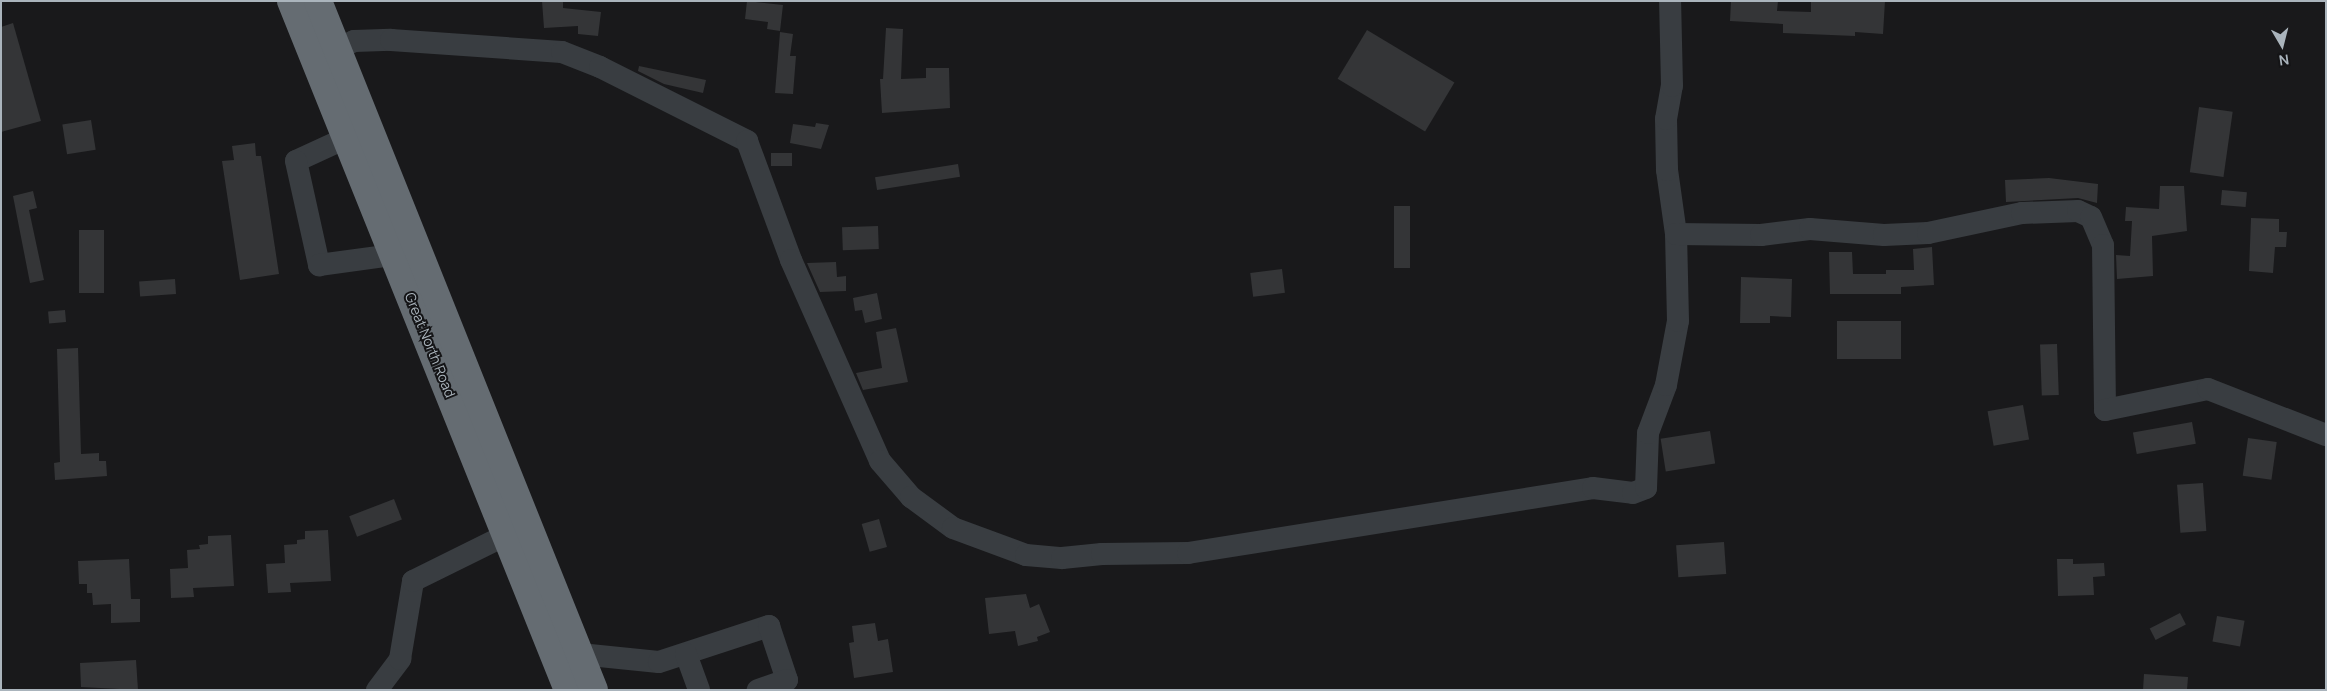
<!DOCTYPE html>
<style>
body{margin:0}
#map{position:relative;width:2327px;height:691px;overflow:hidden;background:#19191b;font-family:Manrope,sans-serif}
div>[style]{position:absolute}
.building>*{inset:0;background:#343537;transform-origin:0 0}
.minor>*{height:22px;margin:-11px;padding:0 11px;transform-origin:11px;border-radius:11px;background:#393d41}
.highway>*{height:28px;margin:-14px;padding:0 14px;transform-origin:14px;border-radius:14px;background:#656c72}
span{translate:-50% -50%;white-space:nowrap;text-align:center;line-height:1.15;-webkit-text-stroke:4px #141416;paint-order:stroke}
.street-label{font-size:14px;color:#aab4bc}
.frame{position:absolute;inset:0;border:2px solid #aab4bc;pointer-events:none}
.north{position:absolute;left:2257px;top:20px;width:50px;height:50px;-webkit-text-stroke:4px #141416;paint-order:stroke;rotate:172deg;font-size:14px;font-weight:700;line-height:20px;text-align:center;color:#aab4bc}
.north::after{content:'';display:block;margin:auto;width:18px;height:22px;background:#aab4bc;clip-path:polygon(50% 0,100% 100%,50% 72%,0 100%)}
</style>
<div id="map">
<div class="building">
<div style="clip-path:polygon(542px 1px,563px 1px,563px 8px,601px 12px,598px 36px,578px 34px,578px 26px,544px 28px)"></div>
<div style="clip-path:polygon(747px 1px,783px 5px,780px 31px,767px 29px,768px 22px,745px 19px)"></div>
<div style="clip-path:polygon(1731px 1px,1778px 1px,1777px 11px,1811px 12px,1811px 1px,1885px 1px,1883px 34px,1855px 32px,1855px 36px,1783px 33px,1783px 24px,1730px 21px)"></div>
<div style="clip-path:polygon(13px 23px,41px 121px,1px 132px,1px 27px)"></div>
<div style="clip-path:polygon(886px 28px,903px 29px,901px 79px,926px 78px,926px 68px,949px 68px,950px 108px,882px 113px,880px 79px,883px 79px)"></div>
<div style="left:1367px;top:30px;width:102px;height:57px;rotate:31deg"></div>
<div style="clip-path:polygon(780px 32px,793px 34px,790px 56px,796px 56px,793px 94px,775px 93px)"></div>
<div style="clip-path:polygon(639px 66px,706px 80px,703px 93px,664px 84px,638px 71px)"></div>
<div style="left:2199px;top:107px;width:34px;height:66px;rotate:8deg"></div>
<div style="left:91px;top:120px;width:30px;height:29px;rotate:81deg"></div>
<div style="clip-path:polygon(816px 123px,829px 125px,821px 149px,790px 143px,793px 124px,815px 127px)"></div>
<div style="clip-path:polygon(255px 143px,256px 156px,261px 156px,279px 274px,240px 280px,222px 161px,234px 160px,232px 146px)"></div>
<div style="left:771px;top:153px;width:21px;height:13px"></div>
<div style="left:958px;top:164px;width:13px;height:84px;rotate:81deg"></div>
<div style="clip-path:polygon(2049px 178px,2098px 184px,2097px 203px,2078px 198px,2006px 202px,2005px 180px)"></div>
<div style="clip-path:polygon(2160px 186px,2184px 186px,2187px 231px,2152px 236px,2153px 276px,2117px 279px,2116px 255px,2130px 256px,2132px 221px,2125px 221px,2126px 207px,2159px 209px)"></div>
<div style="left:2222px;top:190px;width:25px;height:15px;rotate:5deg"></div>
<div style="clip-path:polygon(33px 191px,37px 208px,29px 210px,44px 280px,30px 283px,13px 196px)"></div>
<div style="left:1394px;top:206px;width:16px;height:62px"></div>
<div style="clip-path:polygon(2251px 218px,2279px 219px,2279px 232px,2287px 232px,2286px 247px,2275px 247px,2273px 273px,2249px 271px)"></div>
<div style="left:878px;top:226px;width:23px;height:36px;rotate:88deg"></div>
<div style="left:79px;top:230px;width:25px;height:63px"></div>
<div style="clip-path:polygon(1932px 247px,1934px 285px,1901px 287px,1901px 294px,1830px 294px,1829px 252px,1852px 252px,1853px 274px,1886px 274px,1886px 270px,1914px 270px,1913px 249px)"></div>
<div style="clip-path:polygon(836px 262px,837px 277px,846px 276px,846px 291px,820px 292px,807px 263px)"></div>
<div style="left:1282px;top:269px;width:24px;height:32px;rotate:83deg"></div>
<div style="clip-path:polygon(1741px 277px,1792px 279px,1791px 317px,1770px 316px,1770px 323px,1740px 323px)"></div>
<div style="left:175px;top:279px;width:15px;height:36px;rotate:86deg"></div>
<div style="clip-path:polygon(877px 293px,882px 319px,865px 323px,862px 310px,855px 311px,853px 298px)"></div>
<div style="left:65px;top:310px;width:12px;height:17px;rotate:85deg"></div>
<div style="left:1837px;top:321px;width:64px;height:38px"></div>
<div style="clip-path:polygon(896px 328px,908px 382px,863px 390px,856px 373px,882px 368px,876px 332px)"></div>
<div style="left:2057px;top:344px;width:51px;height:17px;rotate:88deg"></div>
<div style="clip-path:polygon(78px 348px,81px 454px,99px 453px,99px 461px,106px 461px,107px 476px,55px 480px,54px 463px,60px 462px,57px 349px)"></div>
<div style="left:2023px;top:405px;width:35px;height:36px;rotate:80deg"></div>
<div style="left:2192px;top:422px;width:22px;height:60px;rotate:80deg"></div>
<div style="left:1710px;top:431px;width:33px;height:50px;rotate:81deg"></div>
<div style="left:2248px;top:438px;width:29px;height:38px;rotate:8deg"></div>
<div style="left:2203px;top:483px;width:48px;height:26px;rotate:86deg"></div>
<div style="left:394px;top:499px;width:22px;height:48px;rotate:69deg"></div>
<div style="left:879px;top:519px;width:29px;height:18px;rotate:74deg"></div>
<div style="clip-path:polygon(328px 530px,331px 581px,290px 583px,291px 592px,268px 593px,266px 564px,285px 563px,284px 545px,297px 544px,297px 540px,305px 539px,305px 531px)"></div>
<div style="clip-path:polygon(231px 535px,234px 586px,193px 588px,194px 597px,171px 598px,170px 569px,188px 568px,187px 550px,200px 549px,199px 545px,208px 544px,208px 536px)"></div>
<div style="left:1724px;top:542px;width:32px;height:48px;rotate:86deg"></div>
<div style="clip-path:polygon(129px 559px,131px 599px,140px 599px,140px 622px,111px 623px,111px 604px,93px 605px,92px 593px,87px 593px,87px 584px,79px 584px,78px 561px)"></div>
<div style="clip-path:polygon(2057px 559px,2073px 559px,2073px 564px,2104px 563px,2105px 576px,2093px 577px,2094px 595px,2058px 596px)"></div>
<div style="clip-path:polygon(1026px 594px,1030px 608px,1039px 604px,1050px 632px,1037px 637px,1038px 641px,1018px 646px,1015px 631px,989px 634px,985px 598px)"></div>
<div style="left:2180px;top:613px;width:13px;height:34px;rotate:63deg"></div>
<div style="left:2217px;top:616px;width:28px;height:26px;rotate:10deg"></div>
<div style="clip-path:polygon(875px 623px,878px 641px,888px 639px,893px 672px,854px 678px,849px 643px,854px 642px,852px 626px)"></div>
<div style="clip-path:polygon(136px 660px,138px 690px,81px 687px,80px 663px)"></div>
<div style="clip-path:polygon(2144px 674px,2188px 677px,2187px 690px,2143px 690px)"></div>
</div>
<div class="minor">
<div style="left:337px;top:49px;width:19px;rotate:-25deg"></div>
<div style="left:354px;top:41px;width:37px;rotate:-2deg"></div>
<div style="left:391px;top:40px;width:171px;rotate:4deg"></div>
<div style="left:562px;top:52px;width:41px;rotate:21.5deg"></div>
<div style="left:600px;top:67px;width:165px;rotate:26.7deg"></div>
<div style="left:747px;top:141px;width:127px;rotate:69.7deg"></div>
<div style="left:791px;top:260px;width:220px;rotate:66.1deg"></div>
<div style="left:880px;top:461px;width:48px;rotate:49.3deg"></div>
<div style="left:911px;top:497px;width:52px;rotate:36.4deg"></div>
<div style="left:953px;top:528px;width:78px;rotate:20.3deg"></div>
<div style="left:1026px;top:555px;width:36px;rotate:5deg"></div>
<div style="left:1062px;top:558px;width:40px;rotate:-5.7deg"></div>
<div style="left:1102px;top:554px;width:86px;rotate:-0.7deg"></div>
<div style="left:1188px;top:553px;width:410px;rotate:-9.1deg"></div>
<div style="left:1593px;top:488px;width:40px;rotate:7.1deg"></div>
<div style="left:1633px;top:493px;width:14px;rotate:-21deg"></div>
<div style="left:1646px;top:488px;width:55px;rotate:-87.9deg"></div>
<div style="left:1648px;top:433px;width:51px;rotate:-69.4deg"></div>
<div style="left:1666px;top:385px;width:65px;rotate:-79.4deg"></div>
<div style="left:1678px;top:321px;width:87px;rotate:-91.3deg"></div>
<div style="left:1676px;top:234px;width:65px;rotate:-98deg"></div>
<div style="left:1667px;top:170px;width:51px;rotate:-91.1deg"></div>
<div style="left:1666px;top:119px;width:34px;rotate:-80deg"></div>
<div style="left:1672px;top:86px;width:85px;rotate:-91.3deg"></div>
<div style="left:346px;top:138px;width:55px;rotate:155.3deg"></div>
<div style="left:296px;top:161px;width:107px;rotate:77.5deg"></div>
<div style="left:319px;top:265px;width:75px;rotate:-7.7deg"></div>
<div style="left:1676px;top:234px;width:85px;rotate:0.7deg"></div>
<div style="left:1761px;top:235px;width:49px;rotate:-7deg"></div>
<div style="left:1810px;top:229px;width:74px;rotate:4.6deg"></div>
<div style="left:1884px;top:235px;width:44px;rotate:-2.6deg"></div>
<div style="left:1928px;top:233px;width:96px;rotate:-12deg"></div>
<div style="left:2022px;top:213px;width:56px;rotate:-2deg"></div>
<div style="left:2078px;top:211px;width:14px;rotate:25deg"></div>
<div style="left:2091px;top:217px;width:30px;rotate:67deg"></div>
<div style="left:2103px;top:245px;width:165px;rotate:89.3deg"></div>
<div style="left:2105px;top:410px;width:105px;rotate:-11.5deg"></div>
<div style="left:2208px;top:389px;width:127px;rotate:21.3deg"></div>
<div style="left:580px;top:654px;width:79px;rotate:5.8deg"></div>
<div style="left:659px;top:662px;width:116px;rotate:-18.1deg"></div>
<div style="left:769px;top:626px;width:57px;rotate:71.6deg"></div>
<div style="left:787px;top:680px;width:31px;rotate:161deg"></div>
<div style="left:686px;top:654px;width:38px;rotate:70deg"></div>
<div style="left:377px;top:690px;width:39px;rotate:-53deg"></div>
<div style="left:400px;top:659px;width:79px;rotate:-80.5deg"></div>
<div style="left:413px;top:581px;width:104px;rotate:-26.3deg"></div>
<div style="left:506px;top:535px;width:16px;rotate:-38deg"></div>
</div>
<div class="highway">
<div style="left:291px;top:1px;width:743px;rotate:68.1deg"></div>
<div style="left:318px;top:1px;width:742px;rotate:68.17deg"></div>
</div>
<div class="street-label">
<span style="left:430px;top:345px;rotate:68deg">Great North Road</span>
</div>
<div class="frame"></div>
<div class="north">N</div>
</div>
